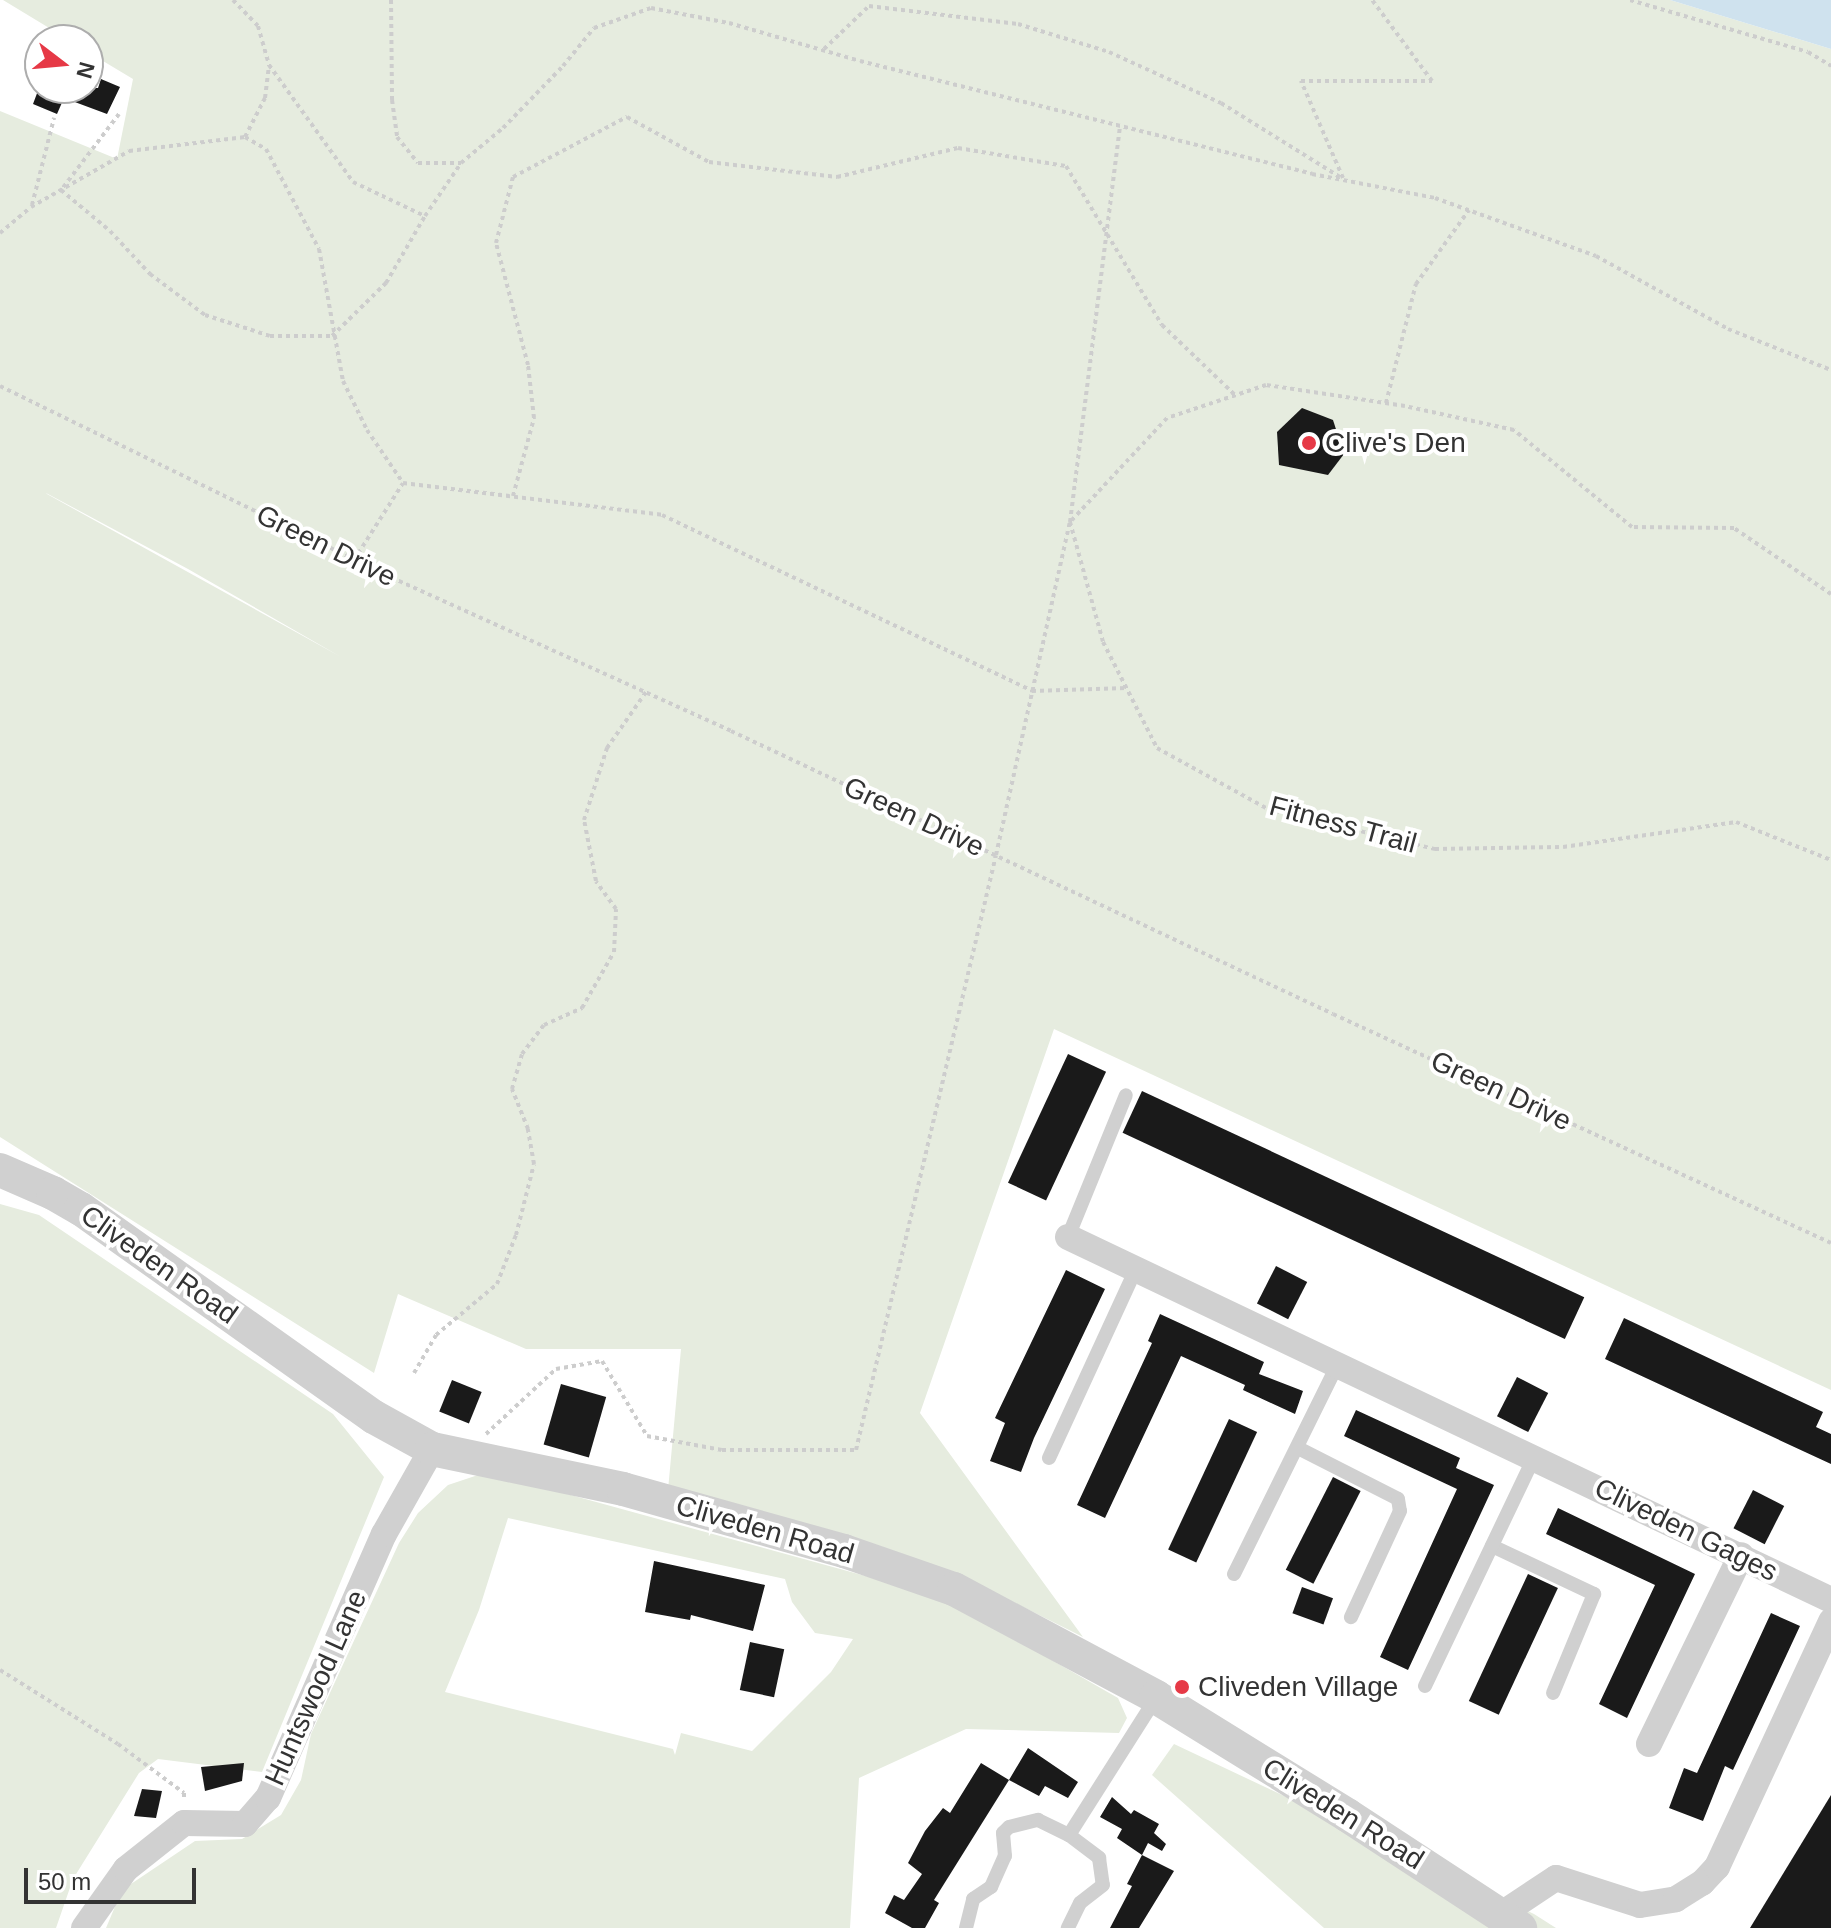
<!DOCTYPE html>
<style>
body{margin:0}
#map{position:relative;width:1831px;height:1928px;overflow:hidden;background:#fff;font-family:Arial,sans-serif}
div>[style]{position:absolute}
.green>*{inset:0;background:#e6ecdf}
.water>*{inset:0;background:#cfe2ee}
.building>*{inset:0;background:#1a1a1a;transform-origin:0 0}
.path>*{height:4px;margin-top:-2px;transform-origin:0;background:repeating-linear-gradient(90deg,#cdcdcd 0 4px,transparent 0 8px)}
.service>*{height:14px;margin:-7px;padding:0 7px;transform-origin:7px;border-radius:7px;background:#d0d0d0}
.minor>*{height:26px;margin:-13px;padding:0 13px;transform-origin:13px;border-radius:13px;background:#d0d0d0}
.tertiary>*{height:34px;margin:-17px;padding:0 17px;transform-origin:17px;border-radius:17px;background:#d0d0d0}
.dots>*{width:22px;height:22px;translate:-50% -50%;box-sizing:border-box;border:4px solid #fff;border-radius:50%}
span{translate:-50% -50%;white-space:nowrap;text-align:center;line-height:1.15;-webkit-text-stroke:8px #fff;paint-order:stroke}
.poi-label{font-size:28px;color:#333}
.left{translate:0 -50%;text-align:left}
.street-label{font-size:28px;color:#333}
.north{position:absolute;left:24px;top:24px;width:80px;height:80px;box-sizing:border-box;background:#fff;border:2px solid #adadad;border-radius:50%;rotate:106deg;font-size:22px;font-weight:700;line-height:32px;text-align:center;color:#333}
.north::after{content:'';display:block;margin:auto;width:28px;height:36px;background:#e63946;clip-path:polygon(50% 0,100% 100%,50% 72%,0 100%)}
.scale{position:absolute;left:24px;top:1868px;width:172px;height:36px;box-sizing:border-box;border:4px solid #333;border-top:0;padding-left:10px;font-size:24px;line-height:28px;white-space:nowrap;color:#333;-webkit-text-stroke:6px #fff;paint-order:stroke}
</style>
<div id="map">
<div class="green">
<div style="clip-path:polygon(evenodd,3px 0,1670px 0,1831px 49px,1831px 1390px,1054px 1029px,920px 1413px,1083px 1637px,951px 1571px,668px 1490px,681px 1349px,526px 1349px,398px 1294px,374px 1373px,0 1137px,0 111px,117px 159px,133px 79px,88px 52px,88px 40px,69px 40px,3px 0,46px 493px,188px 569px,341px 657px,47px 494px,46px 493px)"></div>
<div style="clip-path:polygon(0 1204px,39px 1215px,333px 1414px,384px 1477px,262px 1772px,158px 1759px,139px 1773px,73px 1879px,56px 1928px,0 1928px)"></div>
<div style="clip-path:polygon(evenodd,487px 1472px,942px 1597px,1118px 1698px,1127px 1718px,1119px 1733px,966px 1729px,859px 1778px,850px 1928px,106px 1928px,122px 1890px,195px 1841px,242px 1839px,281px 1815px,301px 1780px,311px 1734px,399px 1543px,418px 1513px,448px 1485px,487px 1472px,508px 1518px,785px 1579px,792px 1602px,815px 1633px,853px 1639px,831px 1672px,752px 1751px,681px 1733px,675px 1755px,673px 1749px,445px 1692px,479px 1610px,508px 1518px)"></div>
<div style="clip-path:polygon(1174px 1744px,1534px 1914px,1556px 1928px,1324px 1928px,1152px 1775px)"></div>
</div>
<div class="water">
<div style="clip-path:polygon(1670px 0,1831px 0,1831px 49px)"></div>
</div>
<div class="building">
<div style="clip-path:polygon(101px 79px,120px 87px,107px 114px,64px 98px,57px 114px,33px 104px,39px 88px,98px 88px)"></div>
<div style="clip-path:polygon(1302px 408px,1333px 420px,1344px 454px,1328px 475px,1279px 465px,1277px 432px)"></div>
<div style="left:1068px;top:1054px;width:42px;height:142px;rotate:25deg"></div>
<div style="left:1142px;top:1091px;width:488px;height:46px;rotate:25deg"></div>
<div style="left:1276px;top:1266px;width:35px;height:42px;rotate:27deg"></div>
<div style="clip-path:polygon(1066px 1270px,1105px 1289px,1034px 1438px,1021px 1472px,990px 1461px,1005px 1423px,995px 1418px)"></div>
<div style="clip-path:polygon(1160px 1314px,1264px 1362px,1259px 1374px,1303px 1391px,1295px 1414px,1243px 1390px,1245px 1385px,1181px 1356px,1105px 1518px,1077px 1505px,1152px 1343px,1148px 1341px)"></div>
<div style="clip-path:polygon(1624px 1318px,1823px 1412px,1816px 1427px,1831px 1434px,1831px 1464px,1605px 1359px)"></div>
<div style="left:1517px;top:1377px;width:35px;height:44px;rotate:27deg"></div>
<div style="left:452px;top:1380px;width:32px;height:34px;rotate:22deg"></div>
<div style="left:561px;top:1384px;width:47px;height:63px;rotate:16deg"></div>
<div style="clip-path:polygon(1356px 1410px,1460px 1458px,1456px 1468px,1494px 1485px,1408px 1670px,1380px 1657px,1457px 1489px,1344px 1436px)"></div>
<div style="left:1229px;top:1419px;width:31px;height:144px;rotate:25deg"></div>
<div style="left:1333px;top:1477px;width:31px;height:104px;rotate:27deg"></div>
<div style="left:1753px;top:1490px;width:35px;height:43px;rotate:27deg"></div>
<div style="clip-path:polygon(1558px 1508px,1695px 1574px,1627px 1718px,1599px 1704px,1655px 1585px,1546px 1534px)"></div>
<div style="clip-path:polygon(654px 1561px,765px 1585px,753px 1631px,691px 1615px,690px 1620px,645px 1612px)"></div>
<div style="left:1528px;top:1574px;width:33px;height:140px;rotate:25deg"></div>
<div style="left:1302px;top:1587px;width:33px;height:28px;rotate:20deg"></div>
<div style="clip-path:polygon(1771px 1613px,1800px 1626px,1733px 1770px,1725px 1766px,1703px 1821px,1669px 1808px,1684px 1768px,1697px 1773px)"></div>
<div style="left:750px;top:1642px;width:35px;height:49px;rotate:12deg"></div>
<div style="clip-path:polygon(1028px 1748px,1078px 1782px,1068px 1798px,1045px 1786px,1039px 1796px,1009px 1780px)"></div>
<div style="clip-path:polygon(244px 1763px,242px 1781px,205px 1791px,201px 1767px)"></div>
<div style="clip-path:polygon(981px 1763px,1009px 1780px,934px 1900px,939px 1903px,925px 1928px,912px 1928px,885px 1913px,894px 1895px,904px 1900px,922px 1874px,908px 1863px,925px 1831px,943px 1808px,950px 1813px)"></div>
<div style="clip-path:polygon(142px 1789px,162px 1791px,156px 1818px,134px 1816px)"></div>
<div style="clip-path:polygon(1831px 1795px,1831px 1928px,1750px 1928px)"></div>
<div style="clip-path:polygon(1112px 1797px,1131px 1814px,1134px 1810px,1159px 1824px,1154px 1833px,1166px 1844px,1162px 1851px,1148px 1843px,1142px 1855px,1117px 1838px,1122px 1829px,1100px 1817px)"></div>
<div style="clip-path:polygon(1142px 1855px,1174px 1871px,1139px 1928px,1110px 1928px,1132px 1886px,1127px 1884px)"></div>
</div>
<div class="path">
<div style="left:233px;top:0;width:36px;rotate:46deg"></div>
<div style="left:258px;top:26px;width:41px;rotate:74.2deg"></div>
<div style="left:269px;top:65px;width:144px;rotate:54.3deg"></div>
<div style="left:353px;top:182px;width:80px;rotate:25.3deg"></div>
<div style="left:391px;top:0;width:100px;rotate:89.4deg"></div>
<div style="left:392px;top:100px;width:37px;rotate:82deg"></div>
<div style="left:397px;top:137px;width:33px;rotate:51deg"></div>
<div style="left:418px;top:163px;width:43px"></div>
<div style="left:1630px;top:0;width:185px;rotate:16.3deg"></div>
<div style="left:1808px;top:52px;width:27px;rotate:31deg"></div>
<div style="left:824px;top:49px;width:62px;rotate:-43.7deg"></div>
<div style="left:869px;top:6px;width:150px;rotate:6.9deg"></div>
<div style="left:1018px;top:24px;width:95px;rotate:17.1deg"></div>
<div style="left:1109px;top:52px;width:123px;rotate:24.5deg"></div>
<div style="left:1221px;top:103px;width:140px;rotate:31.9deg"></div>
<div style="left:119px;top:114px;width:96px;rotate:127.3deg"></div>
<div style="left:61px;top:190px;width:64px;rotate:39.9deg"></div>
<div style="left:110px;top:231px;width:59px;rotate:47.1deg"></div>
<div style="left:150px;top:274px;width:69px;rotate:36.7deg"></div>
<div style="left:205px;top:315px;width:68px;rotate:17.9deg"></div>
<div style="left:270px;top:336px;width:62px"></div>
<div style="left:332px;top:336px;width:76px;rotate:-44.5deg"></div>
<div style="left:386px;top:283px;width:78px;rotate:-59.8deg"></div>
<div style="left:425px;top:216px;width:64px;rotate:-55.8deg"></div>
<div style="left:461px;top:163px;width:55px;rotate:-39.8deg"></div>
<div style="left:503px;top:128px;width:86px;rotate:-45.9deg"></div>
<div style="left:563px;top:66px;width:49px;rotate:-50.8deg"></div>
<div style="left:594px;top:28px;width:60px;rotate:-19.3deg"></div>
<div style="left:651px;top:8px;width:79px;rotate:10.9deg"></div>
<div style="left:729px;top:23px;width:136px;rotate:16.2deg"></div>
<div style="left:860px;top:61px;width:466px;rotate:14deg"></div>
<div style="left:1312px;top:174px;width:125px;rotate:11deg"></div>
<div style="left:1435px;top:198px;width:171px;rotate:19.8deg"></div>
<div style="left:1596px;top:256px;width:151px;rotate:28.9deg"></div>
<div style="left:1728px;top:329px;width:111px;rotate:21.7deg"></div>
<div style="left:245px;top:137px;width:24px;rotate:30deg"></div>
<div style="left:266px;top:149px;width:113px;rotate:62.1deg"></div>
<div style="left:319px;top:249px;width:134px;rotate:79.7deg"></div>
<div style="left:343px;top:381px;width:55px;rotate:63.9deg"></div>
<div style="left:367px;top:430px;width:64px;rotate:55.8deg"></div>
<div style="left:403px;top:483px;width:261px;rotate:7deg"></div>
<div style="left:662px;top:515px;width:410px;rotate:25.4deg"></div>
<div style="left:1032px;top:691px;width:95px;rotate:-1.8deg"></div>
<div style="left:1343px;top:178px;width:106px;rotate:-113.4deg"></div>
<div style="left:1301px;top:81px;width:131px"></div>
<div style="left:1432px;top:81px;width:101px;rotate:-126.5deg"></div>
<div style="left:32px;top:205px;width:90px;rotate:-75.8deg"></div>
<div style="left:0;top:233px;width:40px;rotate:-40deg"></div>
<div style="left:31px;top:207px;width:113px;rotate:-29.7deg"></div>
<div style="left:129px;top:151px;width:117px;rotate:-6.9deg"></div>
<div style="left:245px;top:137px;width:44px;rotate:-62.9deg"></div>
<div style="left:265px;top:98px;width:33px;rotate:-83deg"></div>
<div style="left:0;top:386px;width:420px;rotate:26.1deg"></div>
<div style="left:377px;top:571px;width:388px;rotate:24.3deg"></div>
<div style="left:731px;top:731px;width:665px;rotate:25.18deg"></div>
<div style="left:1333px;top:1014px;width:548px;rotate:24.69deg"></div>
<div style="left:1386px;top:403px;width:123px;rotate:-75.9deg"></div>
<div style="left:1416px;top:284px;width:91px;rotate:-54.4deg"></div>
<div style="left:513px;top:496px;width:81px;rotate:-74.9deg"></div>
<div style="left:534px;top:418px;width:53px;rotate:-96.5deg"></div>
<div style="left:528px;top:365px;width:126px;rotate:-104.7deg"></div>
<div style="left:496px;top:243px;width:68px;rotate:-75.6deg"></div>
<div style="left:513px;top:177px;width:129px;rotate:-27.8deg"></div>
<div style="left:627px;top:117px;width:94px;rotate:28.8deg"></div>
<div style="left:709px;top:162px;width:129px;rotate:6.7deg"></div>
<div style="left:837px;top:177px;width:124px;rotate:-13.5deg"></div>
<div style="left:958px;top:148px;width:109px;rotate:9.5deg"></div>
<div style="left:1066px;top:166px;width:186px;rotate:58.9deg"></div>
<div style="left:1162px;top:325px;width:101px;rotate:43.8deg"></div>
<div style="left:354px;top:560px;width:91px;rotate:-57.5deg"></div>
<div style="left:1831px;top:594px;width:117px;rotate:-145.8deg"></div>
<div style="left:1734px;top:528px;width:102px;rotate:-179.4deg"></div>
<div style="left:1632px;top:527px;width:153px;rotate:-140.6deg"></div>
<div style="left:1514px;top:430px;width:112px;rotate:-167.6deg"></div>
<div style="left:1405px;top:406px;width:141px;rotate:-171.4deg"></div>
<div style="left:1266px;top:385px;width:104px;rotate:161.6deg"></div>
<div style="left:1167px;top:418px;width:142px;rotate:133deg"></div>
<div style="left:1070px;top:522px;width:124px;rotate:74.6deg"></div>
<div style="left:1103px;top:642px;width:119px;rotate:63deg"></div>
<div style="left:1157px;top:748px;width:127px;rotate:28.8deg"></div>
<div style="left:1268px;top:809px;width:172px;rotate:13.5deg"></div>
<div style="left:1435px;top:849px;width:128px;rotate:-0.9deg"></div>
<div style="left:1563px;top:847px;width:175px;rotate:-8.2deg"></div>
<div style="left:1736px;top:822px;width:102px;rotate:21.8deg"></div>
<div style="left:414px;top:1373px;width:44px;rotate:-59.9deg"></div>
<div style="left:436px;top:1335px;width:80px;rotate:-39.9deg"></div>
<div style="left:497px;top:1284px;width:53px;rotate:-68.8deg"></div>
<div style="left:516px;top:1235px;width:73px;rotate:-75.8deg"></div>
<div style="left:534px;top:1164px;width:36px;rotate:-100deg"></div>
<div style="left:528px;top:1129px;width:43px;rotate:-111.8deg"></div>
<div style="left:512px;top:1089px;width:36px;rotate:-74deg"></div>
<div style="left:522px;top:1054px;width:36px;rotate:-53deg"></div>
<div style="left:544px;top:1025px;width:42px;rotate:-24.1deg"></div>
<div style="left:582px;top:1008px;width:64px;rotate:-60.3deg"></div>
<div style="left:614px;top:952px;width:43px;rotate:-87.3deg"></div>
<div style="left:616px;top:909px;width:34px;rotate:-126deg"></div>
<div style="left:596px;top:881px;width:62px;rotate:-101.1deg"></div>
<div style="left:584px;top:820px;width:76px;rotate:-72.3deg"></div>
<div style="left:607px;top:748px;width:68px;rotate:-55.1deg"></div>
<div style="left:486px;top:1434px;width:96px;rotate:-42.9deg"></div>
<div style="left:556px;top:1369px;width:47px;rotate:-9.9deg"></div>
<div style="left:602px;top:1361px;width:87px;rotate:59deg"></div>
<div style="left:647px;top:1436px;width:76px;rotate:10.6deg"></div>
<div style="left:722px;top:1450px;width:134px"></div>
<div style="left:856px;top:1450px;width:611px;rotate:-76.76deg"></div>
<div style="left:996px;top:855px;width:341px;rotate:-77.5deg"></div>
<div style="left:1070px;top:522px;width:398px;rotate:-82.8deg"></div>
<div style="left:0;top:1670px;width:139px;rotate:32.1deg"></div>
<div style="left:118px;top:1744px;width:82px;rotate:36.6deg"></div>
<div style="left:184px;top:1793px;width:8px;rotate:90deg"></div>
</div>
<div class="service">
<div style="left:1068px;top:1237px;width:153px;rotate:-67.8deg"></div>
<div style="left:1298px;top:1448px;width:112px;rotate:27deg"></div>
<div style="left:1398px;top:1499px;width:12px;rotate:81deg"></div>
<div style="left:1400px;top:1511px;width:117px;rotate:114.8deg"></div>
<div style="left:1049px;top:1458px;width:206px;rotate:-65.3deg"></div>
<div style="left:1492px;top:1546px;width:113px;rotate:25.2deg"></div>
<div style="left:1594px;top:1594px;width:107px;rotate:112.5deg"></div>
<div style="left:1234px;top:1574px;width:232px;rotate:-63.7deg"></div>
<div style="left:1425px;top:1686px;width:254px;rotate:-64.5deg"></div>
<div style="left:1069px;top:1835px;width:162px;rotate:-57.6deg"></div>
<div style="left:966px;top:1928px;width:30px;rotate:-76deg"></div>
<div style="left:973px;top:1899px;width:22px;rotate:-34deg"></div>
<div style="left:991px;top:1887px;width:34px;rotate:-66deg"></div>
<div style="left:1005px;top:1856px;width:23px;rotate:-95deg"></div>
<div style="left:1003px;top:1833px;width:8px;rotate:-45deg"></div>
<div style="left:1009px;top:1827px;width:30px;rotate:-14deg"></div>
<div style="left:1038px;top:1820px;width:34px;rotate:26deg"></div>
<div style="left:1069px;top:1835px;width:38px;rotate:37deg"></div>
<div style="left:1099px;top:1858px;width:27px;rotate:82deg"></div>
<div style="left:1103px;top:1885px;width:29px;rotate:142deg"></div>
<div style="left:1080px;top:1903px;width:28px;rotate:116deg"></div>
</div>
<div class="minor">
<div style="left:1068px;top:1237px;width:845px;rotate:25.44deg"></div>
<div style="left:1649px;top:1744px;width:210px;rotate:-64deg"></div>
<div style="left:1500px;top:1915px;width:67px;rotate:-33.5deg"></div>
<div style="left:1556px;top:1878px;width:88px;rotate:17.8deg"></div>
<div style="left:1640px;top:1905px;width:36px;rotate:-9deg"></div>
<div style="left:1676px;top:1899px;width:31px;rotate:-32deg"></div>
<div style="left:1702px;top:1883px;width:22px;rotate:-47deg"></div>
<div style="left:1717px;top:1867px;width:271px;rotate:-65.1deg"></div>
<div style="left:84px;top:1928px;width:72px;rotate:-54.6deg"></div>
<div style="left:126px;top:1869px;width:74px;rotate:-38.4deg"></div>
<div style="left:184px;top:1823px;width:61px;rotate:0.9deg"></div>
<div style="left:245px;top:1824px;width:35px;rotate:-49deg"></div>
<div style="left:268px;top:1798px;width:288px;rotate:-66.3deg"></div>
<div style="left:384px;top:1534px;width:98px;rotate:-60.5deg"></div>
</div>
<div class="tertiary">
<div style="left:0;top:1170px;width:58px;rotate:23.5deg"></div>
<div style="left:53px;top:1193px;width:32px;rotate:30deg"></div>
<div style="left:81px;top:1209px;width:359px;rotate:35.4deg"></div>
<div style="left:374px;top:1417px;width:66px;rotate:28.9deg"></div>
<div style="left:432px;top:1449px;width:195px;rotate:11.8deg"></div>
<div style="left:623px;top:1489px;width:230px;rotate:15.7deg"></div>
<div style="left:844px;top:1551px;width:116px;rotate:19.1deg"></div>
<div style="left:954px;top:1589px;width:229px;rotate:28.1deg"></div>
<div style="left:1156px;top:1697px;width:225px;rotate:31.7deg"></div>
<div style="left:1347px;top:1815px;width:207px;rotate:33.2deg"></div>
</div>
<div class="dots">
<div style="left:1309px;top:443px;background:#e63946"></div>
<div style="left:1182px;top:1687px;background:#e63946"></div>
</div>
<div class="poi-label">
<span class="left" style="left:1325px;top:443px">Clive's Den</span>
<span class="left" style="left:1198px;top:1687px">Cliveden Village</span>
</div>
<div class="street-label">
<span style="left:326px;top:546px;rotate:26deg">Green Drive</span>
<span style="left:914px;top:817px;rotate:25deg">Green Drive</span>
<span style="left:1343px;top:825px;rotate:15deg">Fitness Trail</span>
<span style="left:1501px;top:1091px;rotate:25deg">Green Drive</span>
<span style="left:159px;top:1265px;rotate:35deg">Cliveden Road</span>
<span style="left:765px;top:1530px;rotate:16deg">Cliveden Road</span>
<span style="left:1686px;top:1530px;rotate:26deg">Cliveden Gages</span>
<span style="left:316px;top:1688px;rotate:-66deg">Huntswood Lane</span>
<span style="left:1343px;top:1814px;rotate:32deg">Cliveden Road</span>
</div>
<div class="north">N</div>
<div class="scale">50 m</div>
</div>
